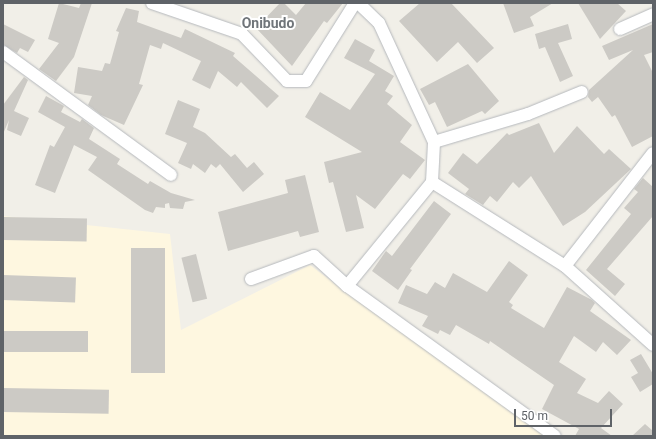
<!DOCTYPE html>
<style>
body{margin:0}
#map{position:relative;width:656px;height:439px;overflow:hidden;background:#f1efe8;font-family:Roboto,sans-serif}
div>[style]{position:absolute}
.commercial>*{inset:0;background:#fef7e0}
.building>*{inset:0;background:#cccac5;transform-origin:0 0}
.roads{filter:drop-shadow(0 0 1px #b5b8bc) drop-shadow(0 0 1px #b5b8bc)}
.street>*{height:12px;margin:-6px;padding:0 6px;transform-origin:6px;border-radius:6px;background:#fff}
span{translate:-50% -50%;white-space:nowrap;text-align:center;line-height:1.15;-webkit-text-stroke:4px #fff;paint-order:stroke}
.quarter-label{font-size:14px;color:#70757a;font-weight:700}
.frame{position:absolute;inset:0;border:4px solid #5f6368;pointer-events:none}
.scale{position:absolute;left:514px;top:409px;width:98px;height:18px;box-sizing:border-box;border:2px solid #5f6368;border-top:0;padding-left:5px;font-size:12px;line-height:14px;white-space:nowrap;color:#5f6368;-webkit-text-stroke:3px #fff;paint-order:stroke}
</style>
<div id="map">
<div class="commercial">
<div style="clip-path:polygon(3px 216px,170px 234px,181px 330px,310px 265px,371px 311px,553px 436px,3px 436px)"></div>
</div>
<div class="building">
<div style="clip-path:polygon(59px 3px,79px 8px,81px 3px,92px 3px,74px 57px,56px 81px,39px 69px,59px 43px,48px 39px)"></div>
<div style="clip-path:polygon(280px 3px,284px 3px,296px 15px,306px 3px,343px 3px,327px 23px,324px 21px,292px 66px,256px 28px)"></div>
<div style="clip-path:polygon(420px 3px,451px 3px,494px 48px,477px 63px,458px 42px,437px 62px,399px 21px)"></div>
<div style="clip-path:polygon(503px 3px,553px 3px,530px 17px,534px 26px,514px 33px)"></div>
<div style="clip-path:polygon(578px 3px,617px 3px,626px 11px,600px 39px)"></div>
<div style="clip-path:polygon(126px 8px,139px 11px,137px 22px,181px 38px,185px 29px,235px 53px,233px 56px,279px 96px,267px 108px,241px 82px,237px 87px,218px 71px,210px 89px,192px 80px,201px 61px,163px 43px,161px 49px,150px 45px,139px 84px,143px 85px,124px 125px,101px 115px,88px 105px,92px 96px,74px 93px,78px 67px,102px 71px,105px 63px,110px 64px,119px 32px,116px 31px)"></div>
<div style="clip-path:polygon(3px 24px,35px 40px,28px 52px,20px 48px,17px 53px,3px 45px)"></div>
<div style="clip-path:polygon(568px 24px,572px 39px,558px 43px,573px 76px,560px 82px,545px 47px,539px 49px,535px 34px)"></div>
<div style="clip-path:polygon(653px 24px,653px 52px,644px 55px,653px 73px,653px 136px,632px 147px,615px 115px,612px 117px,598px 97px,592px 102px,588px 97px,589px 90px,633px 50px,609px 60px,602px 46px)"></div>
<div style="clip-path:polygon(355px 39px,375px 50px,369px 61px,394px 76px,385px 91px,393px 96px,387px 104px,412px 125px,400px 142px,425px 160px,410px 179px,403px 174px,375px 209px,356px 195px,364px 228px,346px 232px,333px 182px,329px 183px,324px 162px,362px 152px,305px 117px,320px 92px,350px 110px,375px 74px,344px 58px)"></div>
<div style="clip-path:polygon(468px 64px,499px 101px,485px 114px,482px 111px,447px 127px,435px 102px,429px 105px,420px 89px)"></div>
<div style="clip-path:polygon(24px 77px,28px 80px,14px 111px,29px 118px,21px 136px,7px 130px,9px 120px,3px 134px,3px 105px)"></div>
<div style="clip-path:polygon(46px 96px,64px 106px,61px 112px,80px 122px,82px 119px,94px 128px,89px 139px,120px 159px,117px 164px,148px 184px,150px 181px,171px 193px,195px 200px,185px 202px,183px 209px,170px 208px,169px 203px,165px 204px,165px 208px,156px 207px,153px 213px,145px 210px,88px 170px,97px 157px,74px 145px,55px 193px,35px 185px,50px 145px,54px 147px,65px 127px,38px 112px)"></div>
<div style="clip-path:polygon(178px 100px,200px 109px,193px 127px,205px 133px,231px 157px,235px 154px,247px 168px,254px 162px,264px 174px,243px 192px,220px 164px,216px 168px,211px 164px,205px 173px,193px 164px,191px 169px,178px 163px,187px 143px,165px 134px)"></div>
<div style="clip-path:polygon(539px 123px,554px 153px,577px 126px,604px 154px,609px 149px,631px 169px,585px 212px,563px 226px,531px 176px,519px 188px,513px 182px,497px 202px,490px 196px,483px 205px,465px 194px,469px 189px,448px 173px,463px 153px,477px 164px,507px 133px,509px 135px)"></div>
<div style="clip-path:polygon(305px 175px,319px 232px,300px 237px,298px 231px,228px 251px,218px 212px,288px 193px,285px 180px)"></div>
<div style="clip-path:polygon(643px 178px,653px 187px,653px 216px,607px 269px,625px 284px,615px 296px,586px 270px,631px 214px,624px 208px,638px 192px,634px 189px)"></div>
<div style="clip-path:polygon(434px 201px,451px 214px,410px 269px,412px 270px,398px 290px,372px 271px,386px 251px,392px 256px)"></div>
<div style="left:3px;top:217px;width:84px;height:23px;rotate:1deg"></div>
<div style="left:131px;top:248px;width:34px;height:125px"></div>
<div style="left:196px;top:254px;width:46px;height:15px;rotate:76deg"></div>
<div style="clip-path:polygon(509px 261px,528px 275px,509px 302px,513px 305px,511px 308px,544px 328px,567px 287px,592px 300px,595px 303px,590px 311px,631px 340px,617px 355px,603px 342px,596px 352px,574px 336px,559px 362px,586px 379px,577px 393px,598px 403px,609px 391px,623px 404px,601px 428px,612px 436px,575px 436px,579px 429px,542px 409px,554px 385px,490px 341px,489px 344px,456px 325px,450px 335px,440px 330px,438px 334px,422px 326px,428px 316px,398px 303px,406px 285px,427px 294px,435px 282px,445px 288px,453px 273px,487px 292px)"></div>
<div style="left:3px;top:275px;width:73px;height:25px;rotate:2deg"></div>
<div style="left:88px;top:331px;width:21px;height:85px;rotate:90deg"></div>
<div style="clip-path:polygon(641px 354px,653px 374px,653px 384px,640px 392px,631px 377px,638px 373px,630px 360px)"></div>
<div style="left:3px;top:388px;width:106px;height:24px;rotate:1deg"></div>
<div style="clip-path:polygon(645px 424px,653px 431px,653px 436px,632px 436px)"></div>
</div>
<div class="roads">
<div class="street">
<div style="left:152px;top:3px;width:95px;rotate:19deg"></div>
<div style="left:242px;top:34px;width:65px;rotate:46.2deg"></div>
<div style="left:287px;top:81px;width:19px"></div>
<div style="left:306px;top:81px;width:92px;rotate:-57.9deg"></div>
<div style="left:620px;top:29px;width:36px;rotate:-24deg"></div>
<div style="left:3px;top:52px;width:208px;rotate:36.2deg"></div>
<div style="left:434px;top:142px;width:98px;rotate:-16.6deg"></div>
<div style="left:528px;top:114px;width:58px;rotate:-22.2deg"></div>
<div style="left:432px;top:182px;width:157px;rotate:32.3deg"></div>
<div style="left:565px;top:266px;width:118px;rotate:41.9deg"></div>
<div style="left:565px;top:266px;width:143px;rotate:-52.1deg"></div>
<div style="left:251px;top:279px;width:67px;rotate:-20.1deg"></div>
<div style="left:314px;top:256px;width:45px;rotate:42.3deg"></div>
<div style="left:347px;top:286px;width:256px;rotate:35.8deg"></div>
<div style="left:347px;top:286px;width:134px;rotate:-50.7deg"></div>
<div style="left:432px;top:182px;width:40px;rotate:-87.1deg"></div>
<div style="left:434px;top:142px;width:131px;rotate:-114.8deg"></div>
<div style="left:379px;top:23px;width:29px;rotate:-136deg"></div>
</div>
</div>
<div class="quarter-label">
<span style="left:268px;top:23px">Onibudo</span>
</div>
<div class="frame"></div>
<div class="scale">50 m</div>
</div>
